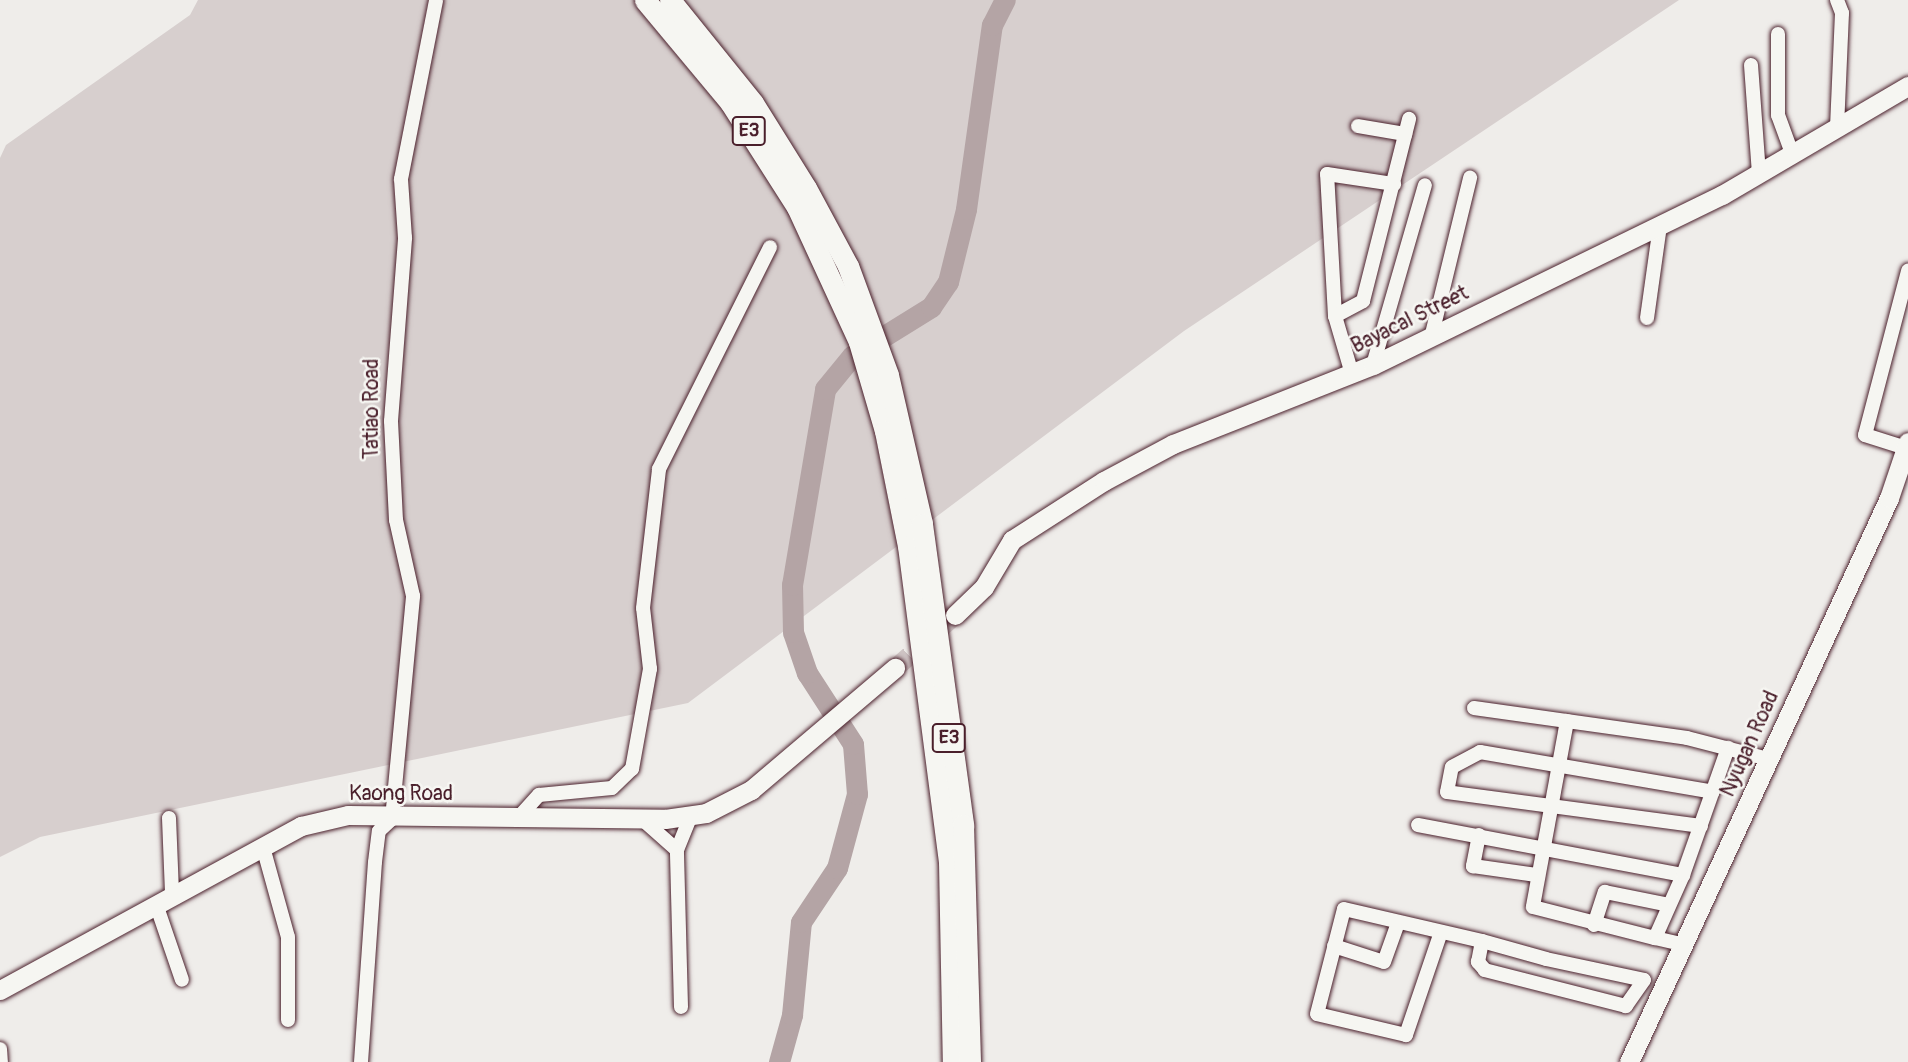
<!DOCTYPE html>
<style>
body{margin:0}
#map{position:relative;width:1908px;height:1062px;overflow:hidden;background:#efedea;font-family:Pangolin,sans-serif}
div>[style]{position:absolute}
.green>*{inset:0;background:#d7cfce}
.river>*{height:21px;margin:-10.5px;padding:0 10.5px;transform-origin:10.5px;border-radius:10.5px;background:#b4a4a5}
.major-tunnel>*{height:19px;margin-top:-9.5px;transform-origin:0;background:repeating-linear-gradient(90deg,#cec4c4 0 19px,transparent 0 29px)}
.roads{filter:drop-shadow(0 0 2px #4a1f2b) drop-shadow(0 0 2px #4a1f2b)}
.minor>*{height:14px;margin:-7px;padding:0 7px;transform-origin:7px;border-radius:7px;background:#f6f6f2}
.major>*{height:19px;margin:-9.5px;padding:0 9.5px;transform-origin:9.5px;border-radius:9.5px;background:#f6f6f2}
.highway>*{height:21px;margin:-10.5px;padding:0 10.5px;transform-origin:10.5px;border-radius:10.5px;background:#f6f6f2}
span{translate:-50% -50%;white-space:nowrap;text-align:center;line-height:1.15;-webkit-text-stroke:5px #f6f6f2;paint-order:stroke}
.shield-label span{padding:2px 5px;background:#f6f6f2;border:2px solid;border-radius:5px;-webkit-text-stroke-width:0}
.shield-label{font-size:19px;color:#4a1f2b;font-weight:700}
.street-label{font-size:21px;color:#4a1f2b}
</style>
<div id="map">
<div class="green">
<div style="clip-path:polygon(198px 0,1679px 0,1184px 331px,688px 703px,40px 837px,0 857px,0 158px,6px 145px,190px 15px)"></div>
</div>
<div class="river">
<div style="left:779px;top:1062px;width:49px;rotate:-74.5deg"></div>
<div style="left:792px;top:1015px;width:93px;rotate:-84.5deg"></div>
<div style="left:801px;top:922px;width:65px;rotate:-56.3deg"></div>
<div style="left:837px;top:868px;width:77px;rotate:-74.9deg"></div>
<div style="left:857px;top:794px;width:50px;rotate:-94.6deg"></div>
<div style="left:853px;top:744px;width:85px;rotate:-122.9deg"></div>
<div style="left:807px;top:673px;width:43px;rotate:-108.9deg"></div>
<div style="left:793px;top:632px;width:47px;rotate:-91.2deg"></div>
<div style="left:792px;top:585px;width:199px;rotate:-80.4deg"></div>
<div style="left:825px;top:389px;width:43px;rotate:-50.7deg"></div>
<div style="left:852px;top:356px;width:93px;rotate:-31.8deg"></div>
<div style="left:931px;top:307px;width:30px;rotate:-56deg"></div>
<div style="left:948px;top:282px;width:75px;rotate:-76.1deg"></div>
<div style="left:966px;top:209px;width:186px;rotate:-82deg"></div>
<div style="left:992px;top:25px;width:28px;rotate:-63deg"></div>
</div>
<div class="major-tunnel">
<div style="left:895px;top:668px;width:80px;rotate:-41.5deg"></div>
</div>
<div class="roads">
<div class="minor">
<div style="left:1837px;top:0;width:14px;rotate:69deg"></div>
<div style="left:1842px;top:13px;width:115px;rotate:92.5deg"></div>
<div style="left:1778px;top:34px;width:81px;rotate:90deg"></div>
<div style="left:1778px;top:115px;width:44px;rotate:69.9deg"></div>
<div style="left:1751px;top:65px;width:109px;rotate:85.8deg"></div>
<div style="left:1358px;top:126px;width:48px;rotate:9.7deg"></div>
<div style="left:1335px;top:316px;width:142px;rotate:-93.2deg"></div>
<div style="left:1327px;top:174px;width:68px;rotate:8.5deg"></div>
<div style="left:1647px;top:318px;width:94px;rotate:-82deg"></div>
<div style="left:1432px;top:334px;width:161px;rotate:-76.3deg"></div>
<div style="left:1373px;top:365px;width:187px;rotate:-73.9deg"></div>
<div style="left:1352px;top:374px;width:60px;rotate:-106.3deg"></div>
<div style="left:1335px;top:316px;width:32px;rotate:-28deg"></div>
<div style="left:1363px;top:301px;width:188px;rotate:-75.8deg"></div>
<div style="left:1906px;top:448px;width:43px;rotate:-162.4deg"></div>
<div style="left:1865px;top:435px;width:170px;rotate:-75.3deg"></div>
<div style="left:1474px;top:708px;width:215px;rotate:8deg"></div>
<div style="left:1687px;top:738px;width:84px;rotate:14.5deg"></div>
<div style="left:1567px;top:721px;width:189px;rotate:100.4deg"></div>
<div style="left:1533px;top:907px;width:126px;rotate:14.3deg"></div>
<div style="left:1655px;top:938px;width:69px;rotate:-66deg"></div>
<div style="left:519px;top:817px;width:30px;rotate:-48deg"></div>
<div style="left:539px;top:795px;width:73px;rotate:-5.5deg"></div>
<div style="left:612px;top:788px;width:28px;rotate:-44deg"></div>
<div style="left:632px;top:769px;width:102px;rotate:-79.8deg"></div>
<div style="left:650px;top:669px;width:61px;rotate:-96.5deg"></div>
<div style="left:643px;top:608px;width:140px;rotate:-83.4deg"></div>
<div style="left:659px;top:469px;width:248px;rotate:-63.4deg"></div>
<div style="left:169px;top:818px;width:76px;rotate:87.7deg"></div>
<div style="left:642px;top:819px;width:47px;rotate:41.5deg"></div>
<div style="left:1418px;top:825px;width:270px;rotate:10.7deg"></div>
<div style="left:1683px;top:875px;width:135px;rotate:-70.5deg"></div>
<div style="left:1701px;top:826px;width:256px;rotate:-172.4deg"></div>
<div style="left:1447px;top:792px;width:25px;rotate:-79deg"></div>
<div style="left:1452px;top:767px;width:32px;rotate:-28deg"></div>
<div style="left:1480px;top:752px;width:236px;rotate:9.7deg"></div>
<div style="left:1479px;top:835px;width:32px;rotate:101deg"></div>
<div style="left:1473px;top:866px;width:64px;rotate:8.1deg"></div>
<div style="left:263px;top:847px;width:93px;rotate:74.5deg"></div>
<div style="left:288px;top:937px;width:83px;rotate:90deg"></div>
<div style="left:156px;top:904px;width:80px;rotate:71.1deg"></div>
<div style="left:1594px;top:925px;width:35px;rotate:-72deg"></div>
<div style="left:1605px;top:892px;width:65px;rotate:11.5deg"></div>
<div style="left:1441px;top:932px;width:109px;rotate:108.8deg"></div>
<div style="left:1406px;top:1035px;width:91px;rotate:-166.7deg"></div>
<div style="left:1317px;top:1014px;width:108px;rotate:-75.6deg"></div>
<div style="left:1344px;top:909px;width:142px;rotate:13.1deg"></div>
<div style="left:1655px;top:938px;width:28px;rotate:13deg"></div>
<div style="left:1482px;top:941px;width:66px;rotate:15.7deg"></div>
<div style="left:1546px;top:959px;width:100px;rotate:12.1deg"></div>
<div style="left:1644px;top:980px;width:32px;rotate:125deg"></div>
<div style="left:1626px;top:1006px;width:146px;rotate:-165.7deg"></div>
<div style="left:1485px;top:970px;width:11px;rotate:-131deg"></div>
<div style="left:1478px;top:962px;width:21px;rotate:-79deg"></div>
<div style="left:1334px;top:946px;width:52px;rotate:17.7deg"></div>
<div style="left:1384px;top:962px;width:41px;rotate:-70.3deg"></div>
<div style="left:681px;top:1007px;width:157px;rotate:-91.5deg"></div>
<div style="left:677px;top:850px;width:35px;rotate:-68deg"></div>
<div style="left:0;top:1049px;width:13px;rotate:86deg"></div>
<div style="left:361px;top:1062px;width:200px;rotate:-86deg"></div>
<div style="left:375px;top:862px;width:31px;rotate:-83deg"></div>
<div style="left:379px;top:831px;width:18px;rotate:-43deg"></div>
<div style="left:392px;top:819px;width:224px;rotate:-84.6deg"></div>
<div style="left:413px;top:596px;width:78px;rotate:-102.6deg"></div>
<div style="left:396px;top:520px;width:99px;rotate:-92.9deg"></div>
<div style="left:391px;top:421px;width:184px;rotate:-85.6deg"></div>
<div style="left:405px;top:238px;width:59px;rotate:-93.9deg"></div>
<div style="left:401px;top:179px;width:182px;rotate:-78.9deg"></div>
</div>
<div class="major">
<div style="left:955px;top:615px;width:40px;rotate:-44deg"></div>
<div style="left:984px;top:587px;width:55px;rotate:-59.2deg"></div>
<div style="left:1012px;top:540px;width:109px;rotate:-32.7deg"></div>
<div style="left:1104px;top:481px;width:78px;rotate:-28.2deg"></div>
<div style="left:1173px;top:444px;width:215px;rotate:-21.6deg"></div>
<div style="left:1373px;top:365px;width:388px;rotate:-26deg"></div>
<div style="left:1722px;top:195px;width:216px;rotate:-30.4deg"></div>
<div style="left:0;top:990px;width:343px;rotate:-28.6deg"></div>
<div style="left:301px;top:826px;width:48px;rotate:-13.2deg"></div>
<div style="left:348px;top:815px;width:317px;rotate:0.7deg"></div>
<div style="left:665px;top:819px;width:41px;rotate:-8.3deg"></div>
<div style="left:706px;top:813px;width:51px;rotate:-27.1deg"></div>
<div style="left:751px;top:790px;width:189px;rotate:-40.3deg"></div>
<div style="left:1629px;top:1062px;width:621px;rotate:-65.25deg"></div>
<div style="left:1889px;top:498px;width:59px;rotate:-71.3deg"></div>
</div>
<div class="highway">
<div style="left:645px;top:0;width:133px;rotate:50.2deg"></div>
<div style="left:730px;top:102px;width:125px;rotate:57.5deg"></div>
<div style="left:797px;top:207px;width:149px;rotate:65.3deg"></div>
<div style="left:859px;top:342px;width:93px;rotate:73.7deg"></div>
<div style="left:885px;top:431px;width:117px;rotate:78.7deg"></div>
<div style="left:908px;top:546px;width:319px;rotate:82.6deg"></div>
<div style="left:949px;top:862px;width:200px;rotate:88.9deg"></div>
<div style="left:670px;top:0;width:132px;rotate:51.1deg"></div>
<div style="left:753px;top:103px;width:100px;rotate:58.1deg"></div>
<div style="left:806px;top:188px;width:89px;rotate:61.7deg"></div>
<div style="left:848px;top:266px;width:116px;rotate:69.8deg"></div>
<div style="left:888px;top:375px;width:153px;rotate:77.1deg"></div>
<div style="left:922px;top:524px;width:304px;rotate:82.2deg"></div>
<div style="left:963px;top:825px;width:237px;rotate:88.3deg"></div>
</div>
</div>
<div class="shield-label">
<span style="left:749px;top:131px">E3</span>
<span style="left:949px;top:738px">E3</span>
</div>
<div class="street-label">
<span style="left:1410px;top:320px;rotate:-26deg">Bayacal Street</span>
<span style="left:372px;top:409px;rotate:-90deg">Tatiao Road</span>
<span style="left:1750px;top:744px;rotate:-66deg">Nyugan Road</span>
<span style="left:401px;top:794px">Kaong Road</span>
</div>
</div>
